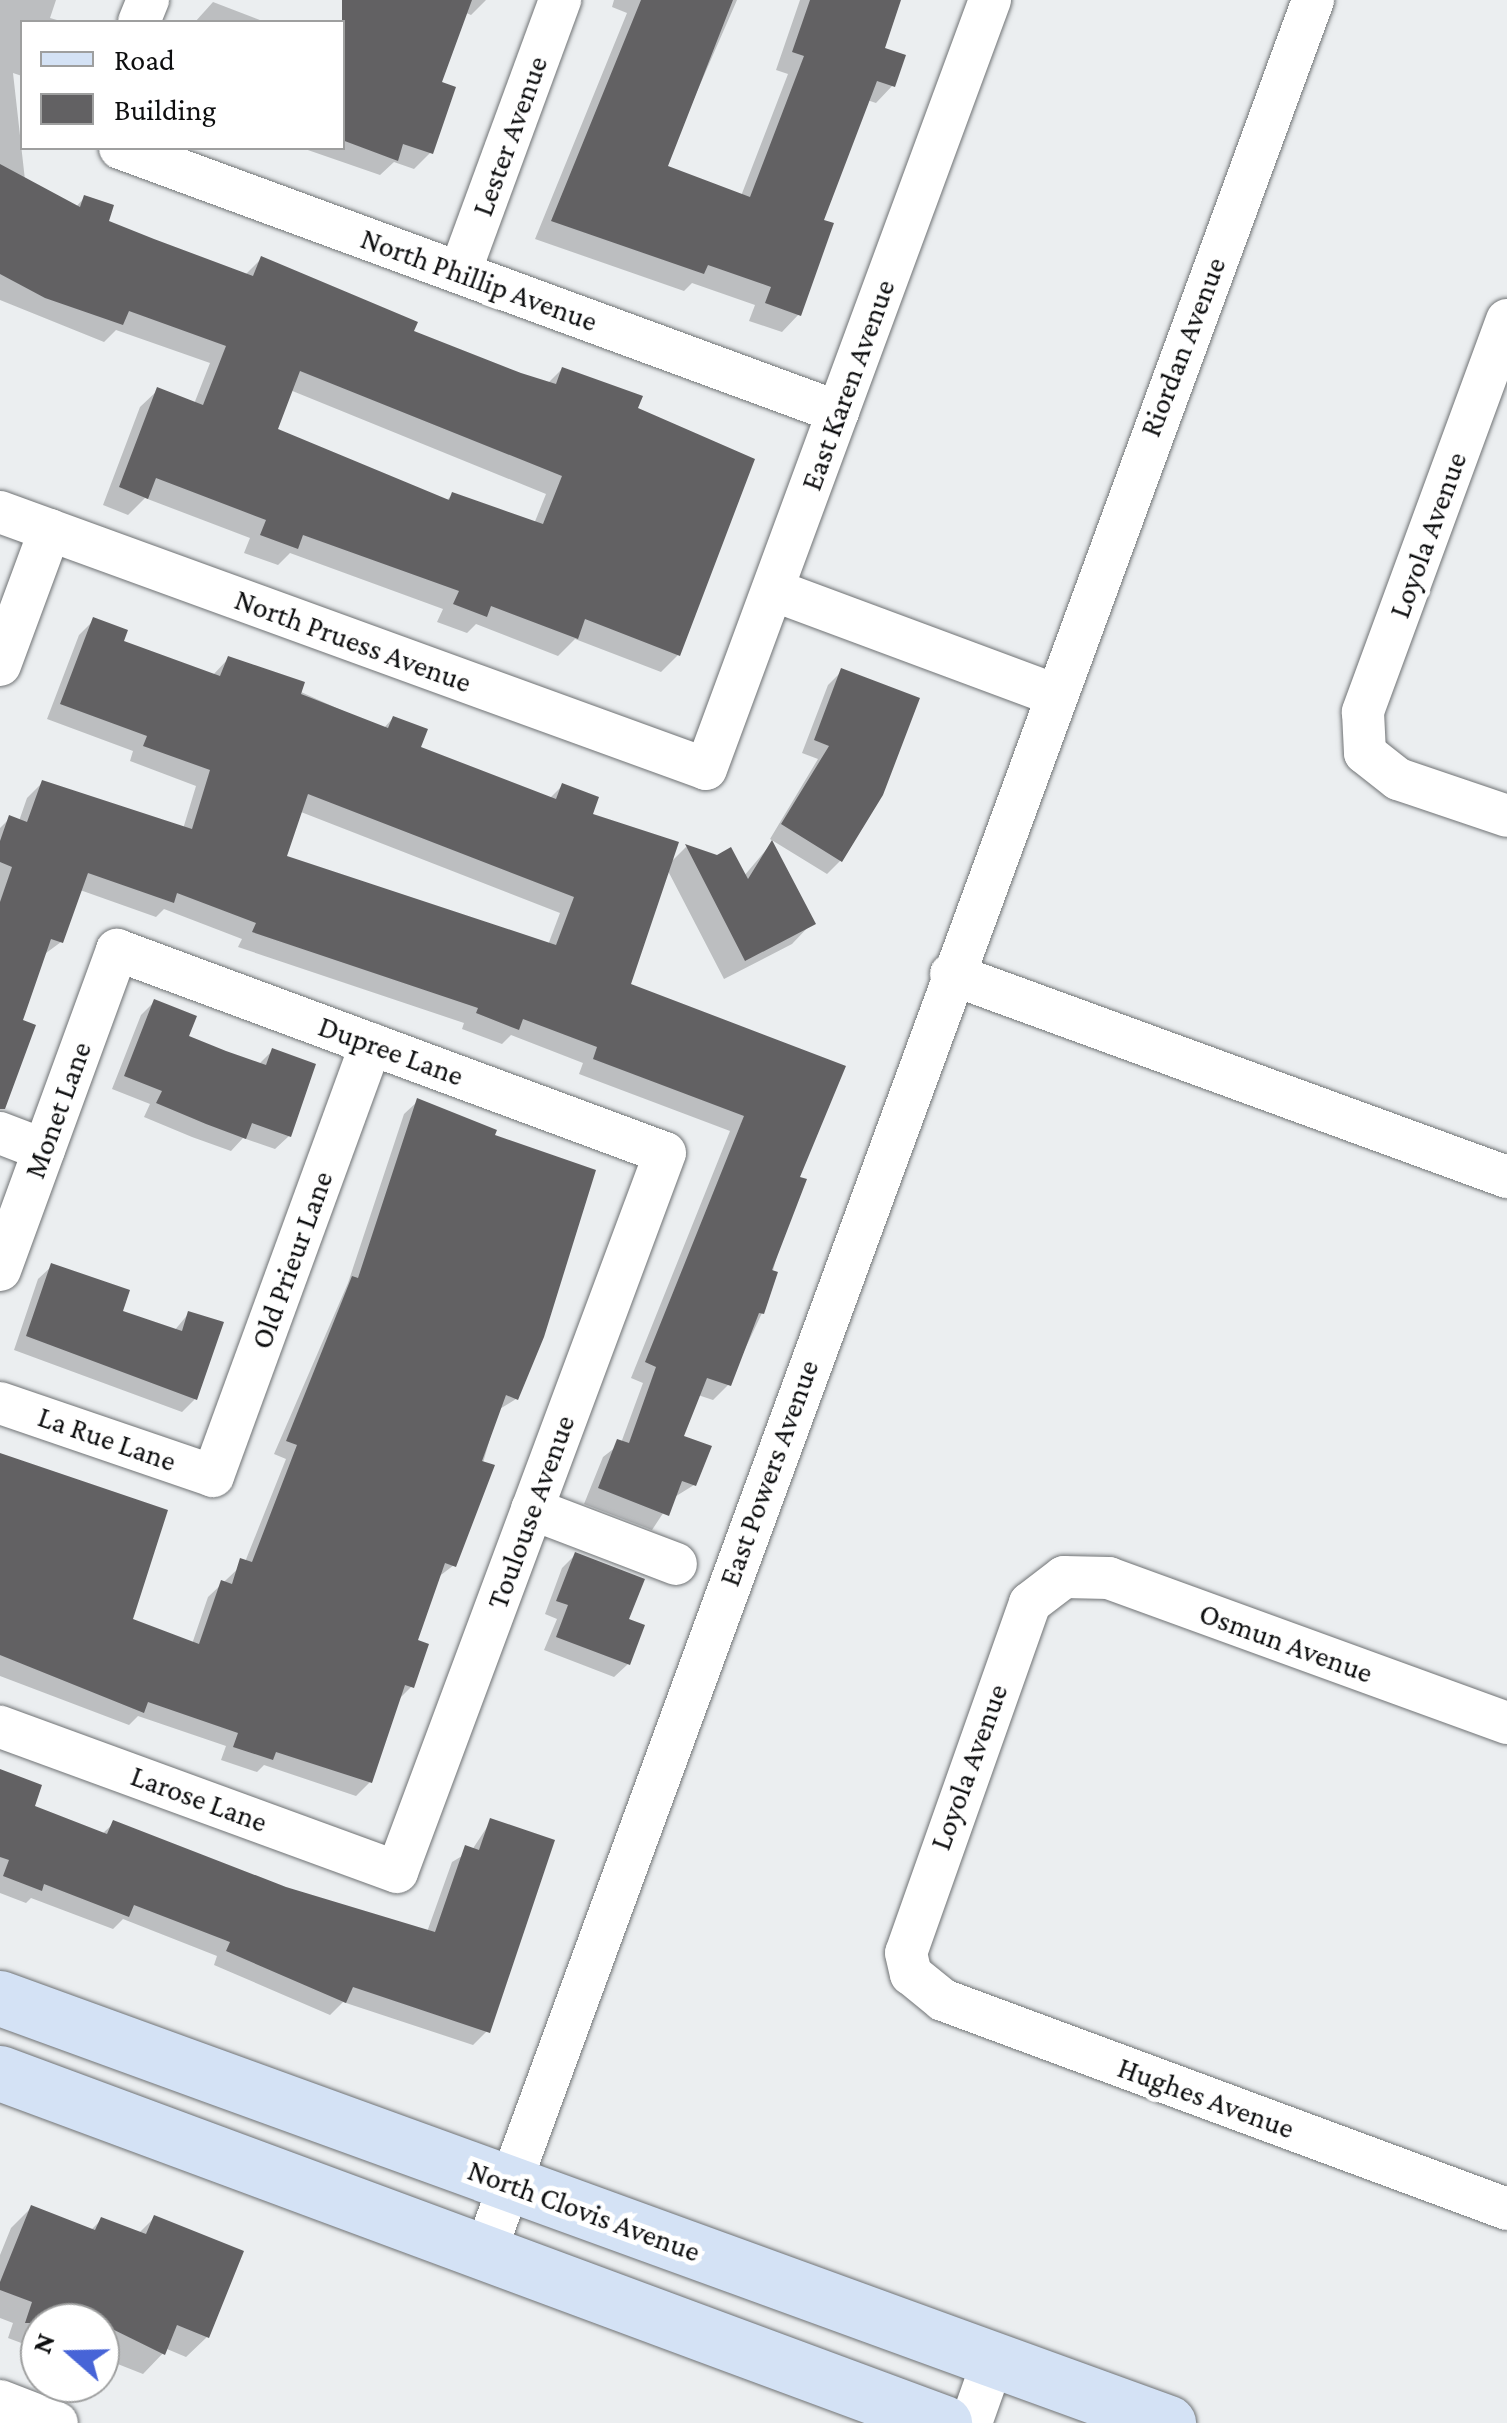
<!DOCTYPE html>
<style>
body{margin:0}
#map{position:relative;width:1507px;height:2423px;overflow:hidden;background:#ebeef0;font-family:"Crimson Pro",serif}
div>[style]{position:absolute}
.shadow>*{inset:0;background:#0003}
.building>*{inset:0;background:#626163}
.roads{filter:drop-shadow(0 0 2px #707375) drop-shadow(0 0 2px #707375)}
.minor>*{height:42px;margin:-21px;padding:0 21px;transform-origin:21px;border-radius:21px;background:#fff}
.secondary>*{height:55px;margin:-27.5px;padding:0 27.5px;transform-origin:27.5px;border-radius:27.5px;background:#d4e2f5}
span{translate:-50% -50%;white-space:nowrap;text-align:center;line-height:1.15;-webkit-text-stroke:10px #fff;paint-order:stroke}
.street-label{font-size:30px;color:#0d0e0f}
.legend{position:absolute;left:20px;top:20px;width:325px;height:130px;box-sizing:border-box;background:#fff;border:2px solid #9e9f9f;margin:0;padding:12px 18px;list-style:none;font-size:30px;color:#0d0e0f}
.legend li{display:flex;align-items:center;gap:20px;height:50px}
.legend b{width:50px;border:2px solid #9e9f9f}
.north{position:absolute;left:20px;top:2303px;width:100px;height:100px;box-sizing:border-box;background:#fff;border:2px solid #9e9f9f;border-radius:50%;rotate:290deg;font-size:28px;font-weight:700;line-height:40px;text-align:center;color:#0d0e0f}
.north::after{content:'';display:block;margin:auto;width:35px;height:45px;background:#4764d7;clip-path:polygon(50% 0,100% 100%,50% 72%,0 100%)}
</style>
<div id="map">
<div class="shadow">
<div style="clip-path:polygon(evenodd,0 0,56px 0,50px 18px,64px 22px,22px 22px,22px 76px,13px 73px,25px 180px,75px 208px,85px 197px,106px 223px,245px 275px,262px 258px,411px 333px,547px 384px,562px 369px,634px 409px,678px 655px,661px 672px,575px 639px,558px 656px,476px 624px,467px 633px,437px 622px,443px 609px,290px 553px,278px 565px,244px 553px,250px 538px,145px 498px,128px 515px,103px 505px,140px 407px,158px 390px,194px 404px,210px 363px,116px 330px,104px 342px,0 300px,0 0,290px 390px,546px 494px,534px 524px,453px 494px,446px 501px,274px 431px,290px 390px)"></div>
<div style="clip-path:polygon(364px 0,486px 0,471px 15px,464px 12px,439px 83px,430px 153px,414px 169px,394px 162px,380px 175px,302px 148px,342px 148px,342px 44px)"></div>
<div style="clip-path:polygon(614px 0,737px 0,664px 167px,741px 196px,788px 74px,776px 70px,800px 0,899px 0,882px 50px,893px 85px,876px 103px,867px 100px,821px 221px,799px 314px,782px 332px,749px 321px,755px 305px,692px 283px,684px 291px,535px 239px,627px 13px,612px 7px)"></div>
<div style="clip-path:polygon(213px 2px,265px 22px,195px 22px)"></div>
<div style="clip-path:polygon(evenodd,94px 620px,121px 643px,212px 676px,228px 659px,383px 729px,393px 718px,417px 749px,549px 799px,562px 786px,590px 815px,669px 864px,686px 847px,744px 876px,771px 844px,812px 923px,792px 944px,724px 979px,667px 869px,627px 985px,842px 1067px,797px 1178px,762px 1313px,728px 1385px,713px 1400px,698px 1395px,681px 1437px,694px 1485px,673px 1498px,652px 1530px,584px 1504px,603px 1457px,621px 1443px,643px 1383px,631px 1378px,730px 1131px,579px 1074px,583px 1063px,511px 1035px,502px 1044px,462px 1029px,464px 1023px,238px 947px,242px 939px,164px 909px,156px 917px,80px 890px,61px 942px,42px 956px,0 1073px,0 828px,10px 818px,19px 821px,27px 798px,43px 782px,183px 829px,196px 786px,130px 761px,133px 751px,47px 719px,79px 635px,94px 620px,301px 812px,560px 913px,548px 945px,283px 858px,301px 812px)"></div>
<div style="clip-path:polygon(842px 671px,840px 861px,827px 874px,770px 839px,818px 759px,802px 753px,828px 685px)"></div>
<div style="clip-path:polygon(154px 1002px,185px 1037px,258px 1065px,272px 1051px,289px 1136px,275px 1149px,243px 1138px,231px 1151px,192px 1137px,144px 1117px,150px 1104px,112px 1089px,141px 1015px)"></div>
<div style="clip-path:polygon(418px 1101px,516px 1399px,498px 1410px,454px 1565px,437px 1578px,415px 1641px,411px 1687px,397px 1701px,370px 1782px,356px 1796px,264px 1765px,257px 1772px,221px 1760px,226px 1746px,138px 1716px,129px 1725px,0 1676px,0 1455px,130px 1620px,192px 1644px,208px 1597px,245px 1562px,286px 1459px,274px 1454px,348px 1283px,404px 1114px)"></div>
<div style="clip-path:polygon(52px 1266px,120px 1312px,174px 1331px,189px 1313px,195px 1399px,182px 1412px,14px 1350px,38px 1279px)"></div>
<div style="clip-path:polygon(575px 1555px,626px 1620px,628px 1664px,614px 1677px,544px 1650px,557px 1619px,545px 1614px,562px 1568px)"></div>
<div style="clip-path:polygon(0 1776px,32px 1807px,102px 1834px,114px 1823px,285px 1889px,427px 1932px,452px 1862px,472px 1850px,491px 1821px,487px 2031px,473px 2045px,343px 2002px,330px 2015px,214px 1965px,217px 1956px,123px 1919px,113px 1929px,31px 1898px,26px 1903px,0 1893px)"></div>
<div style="clip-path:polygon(31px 2208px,90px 2231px,102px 2219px,138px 2234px,154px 2218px,207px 2337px,186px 2357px,167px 2349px,143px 2374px,100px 2357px,100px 2323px,40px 2323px,40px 2350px,8px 2338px,13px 2323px,0 2318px,0 2255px,11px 2228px)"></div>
</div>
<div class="building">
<div style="clip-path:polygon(342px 0,472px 0,442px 82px,456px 87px,433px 154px,403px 144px,398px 161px,342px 140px)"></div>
<div style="clip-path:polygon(641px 0,733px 0,668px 166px,750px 197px,804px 56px,792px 52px,810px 0,901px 0,885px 48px,906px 55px,895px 87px,877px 81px,824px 220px,834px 223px,801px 316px,765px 303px,771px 287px,708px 265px,704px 274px,551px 221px)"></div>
<div style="clip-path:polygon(evenodd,0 164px,80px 207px,84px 195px,114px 205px,109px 221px,154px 239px,253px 276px,261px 256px,418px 322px,414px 331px,521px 373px,556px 384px,562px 367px,643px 396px,638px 408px,755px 459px,680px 656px,585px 619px,578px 639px,491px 606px,487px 617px,453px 604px,459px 591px,303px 535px,298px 549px,260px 535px,266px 520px,156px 478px,148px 499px,119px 487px,157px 387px,203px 405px,226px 346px,129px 311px,123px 325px,45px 298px,0 274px,0 164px,300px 371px,562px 476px,543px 524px,452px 492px,449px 500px,278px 429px,300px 371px)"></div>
<div style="clip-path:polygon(evenodd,93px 617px,128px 630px,124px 641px,220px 676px,228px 656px,305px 682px,301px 694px,388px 728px,393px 716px,428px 729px,421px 747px,556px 799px,562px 783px,599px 797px,593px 814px,679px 842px,631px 984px,846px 1066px,800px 1177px,807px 1179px,772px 1270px,778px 1272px,764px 1314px,759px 1313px,731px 1386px,707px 1378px,684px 1436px,712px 1446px,696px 1486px,682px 1481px,669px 1516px,598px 1488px,617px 1439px,629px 1443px,656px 1367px,645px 1362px,744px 1116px,593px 1059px,597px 1047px,523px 1019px,519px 1030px,476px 1013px,478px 1008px,252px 932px,256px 923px,177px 893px,174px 903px,88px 873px,63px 943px,51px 939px,23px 1020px,36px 1025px,5px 1109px,0 1109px,0 902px,12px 867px,0 862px,0 841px,9px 815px,27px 822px,42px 780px,192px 829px,210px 770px,143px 746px,147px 736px,60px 704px,93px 617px,308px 794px,574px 897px,556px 945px,287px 856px,308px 794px)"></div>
<div style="clip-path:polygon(841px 668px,920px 698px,883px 795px,842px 862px,781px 824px,829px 746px,814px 740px)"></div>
<div style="clip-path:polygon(772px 840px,816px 924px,745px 961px,685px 844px,717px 855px,731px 847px,748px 879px)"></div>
<div style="clip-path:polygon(154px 999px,197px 1016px,189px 1036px,226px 1051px,266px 1065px,272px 1048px,316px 1064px,291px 1137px,252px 1123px,246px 1139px,206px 1124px,156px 1103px,162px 1091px,124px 1076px)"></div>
<div style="clip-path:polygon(417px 1098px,497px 1130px,495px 1135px,596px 1170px,544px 1337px,518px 1400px,506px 1395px,482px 1461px,495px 1465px,456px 1567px,445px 1563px,418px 1640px,429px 1644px,414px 1688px,405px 1685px,372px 1783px,276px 1752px,273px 1760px,233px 1747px,238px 1733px,148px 1702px,144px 1713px,0 1655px,0 1453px,168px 1510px,133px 1619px,199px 1644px,221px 1580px,232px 1584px,240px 1558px,252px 1562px,297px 1445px,286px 1441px,352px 1276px,358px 1278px)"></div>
<div style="clip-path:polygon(51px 1263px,130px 1290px,123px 1311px,182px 1331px,188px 1311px,224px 1322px,197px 1400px,26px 1336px)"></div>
<div style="clip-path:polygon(575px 1552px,645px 1579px,629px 1619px,645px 1625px,630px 1665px,556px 1637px,568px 1605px,556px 1601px)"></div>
<div style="clip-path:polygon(0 1769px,42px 1785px,35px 1806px,107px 1834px,113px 1820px,286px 1887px,435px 1932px,465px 1845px,479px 1850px,490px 1818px,555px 1840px,490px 2033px,353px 1987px,346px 2003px,226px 1951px,230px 1942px,134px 1905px,129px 1917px,44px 1884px,42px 1891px,3px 1876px,9px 1860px,0 1857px)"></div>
<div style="clip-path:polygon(31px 2205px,95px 2230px,101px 2217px,146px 2234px,154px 2215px,244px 2251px,209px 2338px,177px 2325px,165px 2355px,100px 2323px,25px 2323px,32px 2302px,0 2290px,0 2282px)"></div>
</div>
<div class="roads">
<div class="minor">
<div style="left:139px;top:22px;width:24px;rotate:-68deg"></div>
<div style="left:120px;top:148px;width:765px;rotate:20.19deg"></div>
<div style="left:460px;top:272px;width:290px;rotate:-69.8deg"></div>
<div style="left:1507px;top:320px;width:418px;rotate:110.2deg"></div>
<div style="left:1363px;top:712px;width:41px;rotate:87.2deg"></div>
<div style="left:1365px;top:753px;width:42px;rotate:38.2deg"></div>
<div style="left:1398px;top:779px;width:115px;rotate:18.7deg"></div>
<div style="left:0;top:512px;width:751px;rotate:20deg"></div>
<div style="left:706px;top:769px;width:820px;rotate:-69.73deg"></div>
<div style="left:773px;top:590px;width:299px;rotate:20.4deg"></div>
<div style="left:0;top:665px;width:144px;rotate:-69.7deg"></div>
<div style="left:951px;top:974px;width:592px;rotate:20.06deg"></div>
<div style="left:0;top:1133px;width:47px;rotate:21.1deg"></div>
<div style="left:0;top:1270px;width:341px;rotate:-69.9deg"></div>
<div style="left:117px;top:950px;width:584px;rotate:20.33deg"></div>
<div style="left:665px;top:1153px;width:767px;rotate:110.44deg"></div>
<div style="left:397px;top:1872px;width:423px;rotate:-159.9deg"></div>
<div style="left:0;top:1403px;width:225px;rotate:18.9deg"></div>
<div style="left:213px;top:1476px;width:460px;rotate:-69.9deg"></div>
<div style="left:532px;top:1509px;width:154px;rotate:20.9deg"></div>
<div style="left:1507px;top:1723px;width:424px;rotate:-160deg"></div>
<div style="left:1109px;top:1578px;width:45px;rotate:-178.7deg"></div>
<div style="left:1064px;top:1577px;width:43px;rotate:142.6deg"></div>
<div style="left:1030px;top:1603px;width:371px;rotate:109.5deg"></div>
<div style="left:906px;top:1953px;width:22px;rotate:77deg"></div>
<div style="left:911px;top:1974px;width:41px;rotate:39.1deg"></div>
<div style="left:943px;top:2000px;width:601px;rotate:20.33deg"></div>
<div style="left:485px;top:2252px;width:2399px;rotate:-69.81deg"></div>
<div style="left:0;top:2401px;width:61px;rotate:21.1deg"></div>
<div style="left:971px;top:2423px;width:66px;rotate:-70.5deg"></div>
</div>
<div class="secondary">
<div style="left:0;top:1998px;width:1243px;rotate:19.99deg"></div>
<div style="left:0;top:2073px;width:1007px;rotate:20.34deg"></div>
</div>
</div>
<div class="street-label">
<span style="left:510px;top:136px;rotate:-70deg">Lester Avenue</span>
<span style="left:479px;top:280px;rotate:20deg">North Phillip Avenue</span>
<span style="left:1183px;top:347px;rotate:-69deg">Riordan Avenue</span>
<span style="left:848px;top:385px;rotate:-70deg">East Karen Avenue</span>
<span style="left:1428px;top:535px;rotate:-70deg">Loyola Avenue</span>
<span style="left:353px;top:641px;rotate:20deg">North Pruess Avenue</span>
<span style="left:391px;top:1051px;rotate:20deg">Dupree Lane</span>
<span style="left:58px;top:1110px;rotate:-70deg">Monet Lane</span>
<span style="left:292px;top:1260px;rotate:-70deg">Old Prieur Lane</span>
<span style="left:107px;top:1439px;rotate:19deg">La Rue Lane</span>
<span style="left:769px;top:1473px;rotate:-70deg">East Powers Avenue</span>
<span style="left:531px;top:1512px;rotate:-70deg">Toulouse Avenue</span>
<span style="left:1286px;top:1643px;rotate:20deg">Osmun Avenue</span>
<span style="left:969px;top:1767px;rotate:-70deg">Loyola Avenue</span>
<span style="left:199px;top:1799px;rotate:20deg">Larose Lane</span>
<span style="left:1206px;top:2098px;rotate:20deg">Hughes Avenue</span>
<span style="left:584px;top:2211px;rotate:20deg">North Clovis Avenue</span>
</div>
<ul class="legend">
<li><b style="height:12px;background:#d4e2f5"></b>Road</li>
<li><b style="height:28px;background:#626163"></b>Building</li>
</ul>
<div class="north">N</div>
</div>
